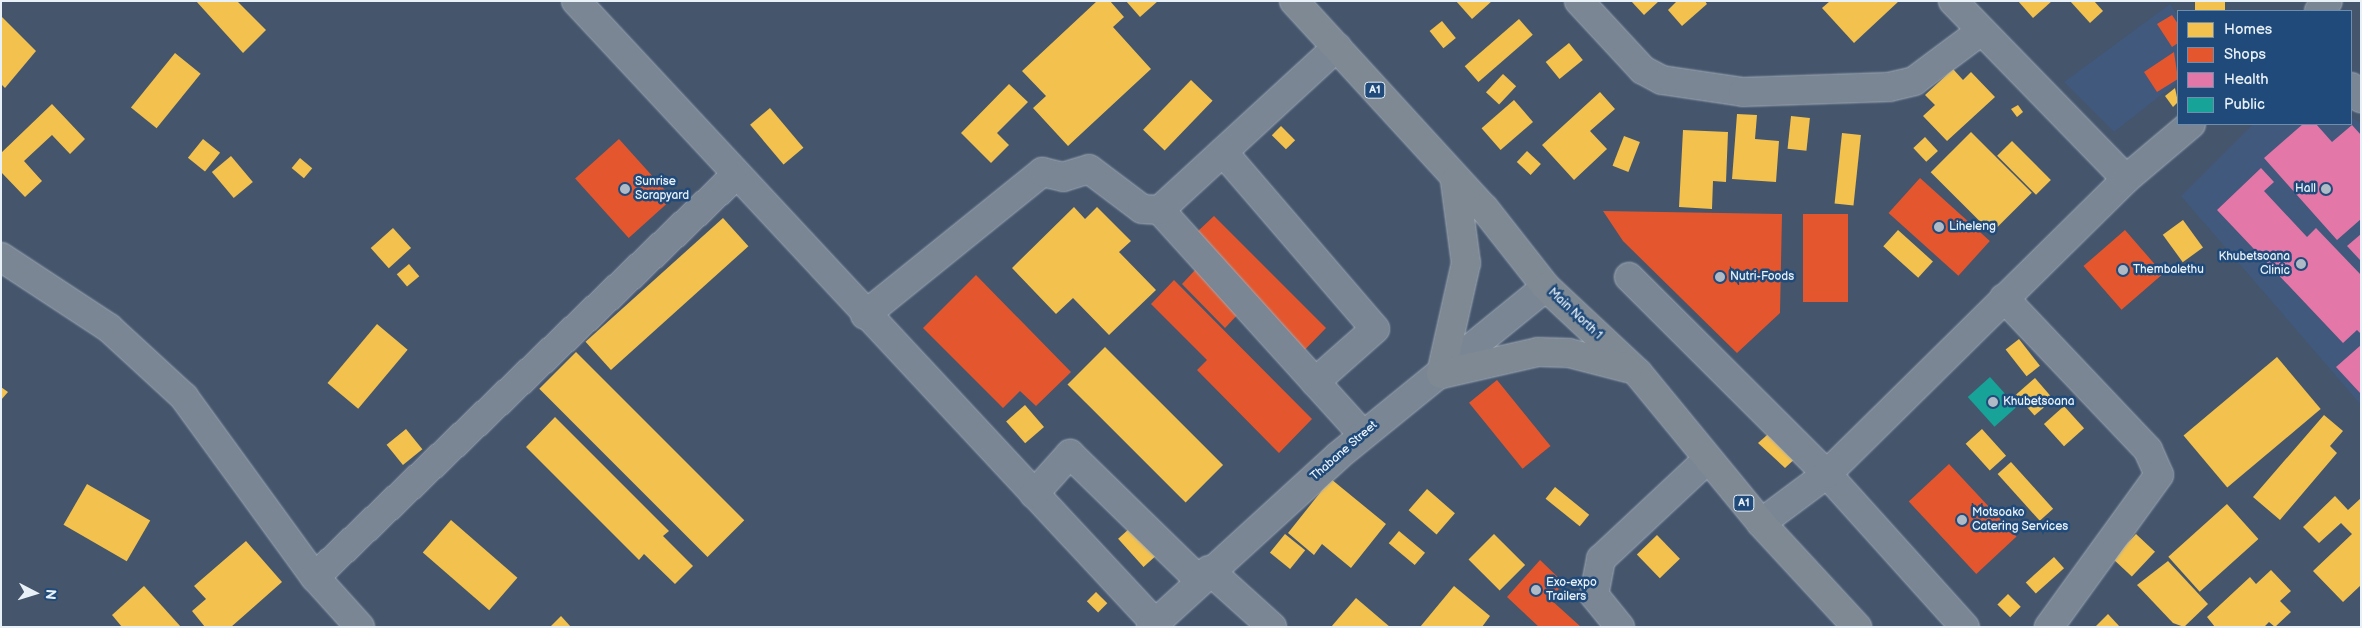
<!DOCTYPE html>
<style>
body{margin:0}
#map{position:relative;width:2362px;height:628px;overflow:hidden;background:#44556c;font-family:"Balsamiq Sans",sans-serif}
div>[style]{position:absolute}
.built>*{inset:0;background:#41597c}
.homes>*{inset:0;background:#f2c14e;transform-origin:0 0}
.shops>*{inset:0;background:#e4572e;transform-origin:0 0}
.health>*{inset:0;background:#e377a8}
.public>*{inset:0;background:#17a398;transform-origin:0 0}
.roads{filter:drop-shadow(0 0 1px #a1aab6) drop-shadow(0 0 1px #a1aab6)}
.minor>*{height:28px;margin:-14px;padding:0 14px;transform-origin:14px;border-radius:14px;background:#7a8694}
.major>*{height:28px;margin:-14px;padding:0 14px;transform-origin:14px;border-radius:14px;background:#7e8994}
.dots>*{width:14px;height:14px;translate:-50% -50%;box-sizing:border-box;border:2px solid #1f4a7a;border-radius:50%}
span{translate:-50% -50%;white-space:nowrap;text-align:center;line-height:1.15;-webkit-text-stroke:5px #1f4a7a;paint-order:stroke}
.shield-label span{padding:1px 4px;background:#1f4a7a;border:1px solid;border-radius:4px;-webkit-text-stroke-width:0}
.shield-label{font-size:11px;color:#e8f1f8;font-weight:700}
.poi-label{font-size:12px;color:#e8f1f8}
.left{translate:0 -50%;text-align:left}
.right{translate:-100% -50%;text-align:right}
.street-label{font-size:12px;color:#e8f1f8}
.frame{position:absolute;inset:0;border:2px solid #e8f1f8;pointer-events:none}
.legend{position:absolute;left:2177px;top:10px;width:175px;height:115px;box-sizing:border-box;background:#1f4a7a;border:1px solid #6f8dac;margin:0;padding:6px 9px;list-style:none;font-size:15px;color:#e8f1f8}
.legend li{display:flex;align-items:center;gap:10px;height:25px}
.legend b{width:25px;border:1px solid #6f8dac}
.north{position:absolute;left:10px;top:568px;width:50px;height:50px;-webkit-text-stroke:4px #1f4a7a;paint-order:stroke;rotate:95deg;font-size:14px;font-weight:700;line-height:20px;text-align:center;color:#e8f1f8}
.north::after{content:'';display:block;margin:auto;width:18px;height:22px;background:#e8f1f8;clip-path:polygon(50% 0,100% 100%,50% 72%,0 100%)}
</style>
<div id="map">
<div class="built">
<div style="clip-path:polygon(2170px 4px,2178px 16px,2178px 82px,2114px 132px,2064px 82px)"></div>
<div style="clip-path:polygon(2351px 117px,2361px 123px,2361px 405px,2181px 196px,2253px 124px,2351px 124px)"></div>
</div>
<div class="homes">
<div style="clip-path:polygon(196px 1px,237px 1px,266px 30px,243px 53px)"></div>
<div style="clip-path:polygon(1097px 1px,1110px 1px,1124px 17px,1113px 27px,1151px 69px,1068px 146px,1033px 108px,1046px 96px,1022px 71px)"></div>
<div style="clip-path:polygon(1126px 1px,1158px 1px,1140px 17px)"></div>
<div style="clip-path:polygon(1456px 1px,1492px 1px,1472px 19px)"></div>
<div style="clip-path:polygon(1631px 1px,1659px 1px,1644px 15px)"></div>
<div style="clip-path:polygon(1677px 1px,1705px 1px,1707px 4px,1682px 26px,1668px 10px)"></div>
<div style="clip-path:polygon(1830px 1px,1899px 1px,1854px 43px,1822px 8px)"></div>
<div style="clip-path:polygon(2018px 1px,2052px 1px,2033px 18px)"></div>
<div style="clip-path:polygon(2070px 1px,2094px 1px,2103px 11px,2090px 23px)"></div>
<div style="left:2195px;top:1px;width:30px;height:10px"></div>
<div style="clip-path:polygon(1px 16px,36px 51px,5px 88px,1px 84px)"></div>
<div style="left:1519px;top:19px;width:21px;height:72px;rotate:49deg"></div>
<div style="left:1442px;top:21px;width:22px;height:16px;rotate:51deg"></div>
<div style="left:1569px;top:43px;width:22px;height:30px;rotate:51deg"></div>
<div style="left:175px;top:53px;width:33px;height:70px;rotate:39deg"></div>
<div style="clip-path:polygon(1953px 69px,1963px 80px,1971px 72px,1995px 97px,1947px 141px,1923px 116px,1935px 105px,1925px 95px)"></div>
<div style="left:1503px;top:74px;width:18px;height:25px;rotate:43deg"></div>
<div style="left:1191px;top:80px;width:30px;height:69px;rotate:44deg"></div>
<div style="clip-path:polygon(1009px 84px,1028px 102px,997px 133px,1009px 145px,991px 163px,961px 133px)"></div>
<div style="clip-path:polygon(2175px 88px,2178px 102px,2173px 107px,2165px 96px)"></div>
<div style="clip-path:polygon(1600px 92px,1615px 109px,1590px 131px,1607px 149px,1574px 180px,1542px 145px)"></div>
<div style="left:1514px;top:100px;width:29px;height:43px;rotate:49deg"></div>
<div style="clip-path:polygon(52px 104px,85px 139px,70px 154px,52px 135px,24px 161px,42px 181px,25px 197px,1px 172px,1px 153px)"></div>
<div style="clip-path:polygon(2018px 105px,2023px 112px,2017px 117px,2011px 109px)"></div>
<div style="left:770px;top:108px;width:52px;height:26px;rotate:50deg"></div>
<div style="clip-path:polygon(1737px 114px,1757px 115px,1755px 139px,1779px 141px,1776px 182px,1732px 179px)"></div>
<div style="left:1791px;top:116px;width:19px;height:33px;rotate:6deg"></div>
<div style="left:1281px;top:126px;width:20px;height:13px;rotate:45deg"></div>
<div style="clip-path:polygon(1683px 130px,1728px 132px,1726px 182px,1713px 181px,1712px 209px,1679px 207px)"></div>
<div style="left:1971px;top:132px;width:86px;height:57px;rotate:45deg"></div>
<div style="left:1842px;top:133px;width:19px;height:71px;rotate:6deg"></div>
<div style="left:1624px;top:136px;width:17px;height:32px;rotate:21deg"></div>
<div style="left:1925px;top:137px;width:19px;height:16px;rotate:47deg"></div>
<div style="left:203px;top:139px;width:22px;height:24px;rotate:39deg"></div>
<div style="left:2012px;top:141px;width:55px;height:21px;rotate:45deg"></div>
<div style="left:1527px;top:151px;width:19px;height:15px;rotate:43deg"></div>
<div style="left:231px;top:156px;width:34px;height:25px;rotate:50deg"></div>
<div style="left:300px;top:158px;width:16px;height:13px;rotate:40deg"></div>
<div style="clip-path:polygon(1074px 207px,1085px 219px,1097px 207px,1131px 241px,1119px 252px,1156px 290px,1109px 335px,1073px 298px,1056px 314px,1012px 268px)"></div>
<div style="left:723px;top:218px;width:38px;height:185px;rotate:48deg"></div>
<div style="left:2183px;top:220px;width:34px;height:25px;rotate:54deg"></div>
<div style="left:393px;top:228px;width:27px;height:30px;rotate:48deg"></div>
<div style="left:1898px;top:230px;width:47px;height:22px;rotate:42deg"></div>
<div style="left:409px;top:264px;width:16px;height:16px;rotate:50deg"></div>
<div style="left:377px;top:324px;width:40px;height:77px;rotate:40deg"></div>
<div style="left:2019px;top:339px;width:34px;height:17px;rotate:52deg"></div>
<div style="left:1105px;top:347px;width:167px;height:53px;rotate:45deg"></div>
<div style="left:576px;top:352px;width:238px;height:52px;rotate:45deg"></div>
<div style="left:2277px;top:357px;width:68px;height:122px;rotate:50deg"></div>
<div style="left:2035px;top:378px;width:28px;height:25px;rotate:49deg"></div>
<div style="clip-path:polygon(1px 387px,8px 392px,1px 400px)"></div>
<div style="left:1025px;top:405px;width:29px;height:25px;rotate:49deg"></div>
<div style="left:2064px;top:406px;width:30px;height:27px;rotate:48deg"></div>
<div style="clip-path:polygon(2324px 415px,2343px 431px,2330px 446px,2337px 453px,2280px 520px,2253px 497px)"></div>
<div style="clip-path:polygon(555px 417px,669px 531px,663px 536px,693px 566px,675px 584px,644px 554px,639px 560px,526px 447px)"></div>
<div style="clip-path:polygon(1775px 428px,1799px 455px,1785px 468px,1758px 443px)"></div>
<div style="left:406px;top:429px;width:26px;height:25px;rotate:51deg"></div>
<div style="left:1982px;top:429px;width:36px;height:22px;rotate:48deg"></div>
<div style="left:2011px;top:462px;width:63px;height:18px;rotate:48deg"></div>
<div style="clip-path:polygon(1331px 479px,1386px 524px,1351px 568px,1322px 544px,1314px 555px,1288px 533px)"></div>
<div style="left:87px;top:484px;width:73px;height:47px;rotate:30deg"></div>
<div style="left:1555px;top:487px;width:44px;height:15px;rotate:39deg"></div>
<div style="left:1427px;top:489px;width:37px;height:28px;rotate:41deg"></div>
<div style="clip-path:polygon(2335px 496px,2348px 510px,2361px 498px,2361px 585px,2343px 602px,2313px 571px,2352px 534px,2341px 523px,2319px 543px,2303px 527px)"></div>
<div style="left:2227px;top:504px;width:47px;height:79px;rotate:48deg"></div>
<div style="left:451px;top:520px;width:88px;height:43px;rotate:41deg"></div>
<div style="left:1130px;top:528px;width:38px;height:16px;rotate:48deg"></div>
<div style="left:1399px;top:531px;width:34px;height:16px;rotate:40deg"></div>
<div style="left:1285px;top:534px;width:26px;height:24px;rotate:39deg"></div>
<div style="left:1494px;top:534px;width:44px;height:36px;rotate:45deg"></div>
<div style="left:2136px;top:534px;width:26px;height:34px;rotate:43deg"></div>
<div style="left:1657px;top:535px;width:33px;height:28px;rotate:46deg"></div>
<div style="clip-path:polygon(246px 541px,282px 582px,231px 627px,205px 627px,192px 611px,206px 599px,194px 586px)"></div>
<div style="left:2054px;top:557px;width:15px;height:38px;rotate:48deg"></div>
<div style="clip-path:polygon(2168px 561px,2208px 604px,2184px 627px,2173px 623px,2137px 585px)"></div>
<div style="clip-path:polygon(2271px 570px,2291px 591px,2280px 601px,2291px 612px,2275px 627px,2269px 622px,2264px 627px,2215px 627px,2207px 617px,2250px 577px,2256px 584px)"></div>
<div style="clip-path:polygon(144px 586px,181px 627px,122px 627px,112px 615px)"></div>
<div style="clip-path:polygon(1454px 586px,1490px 616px,1482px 627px,1420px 627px)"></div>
<div style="left:1096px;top:592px;width:16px;height:13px;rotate:45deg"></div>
<div style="left:2008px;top:594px;width:18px;height:15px;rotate:45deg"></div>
<div style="clip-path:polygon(1356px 598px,1390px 627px,1331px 627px)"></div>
<div style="clip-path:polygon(2108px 614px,2120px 627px,2095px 627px)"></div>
<div style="clip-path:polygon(561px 616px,571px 627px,550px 627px)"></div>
</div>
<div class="shops">
<div style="clip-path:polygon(2172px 15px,2178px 24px,2178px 43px,2172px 47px,2157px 24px)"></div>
<div style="clip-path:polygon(2174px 52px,2178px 79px,2157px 92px,2144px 72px)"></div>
<div style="left:619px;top:139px;width:80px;height:59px;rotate:48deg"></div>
<div style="left:1920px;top:178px;width:94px;height:47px;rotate:42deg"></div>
<div style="clip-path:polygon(1603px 211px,1782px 214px,1780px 313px,1737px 353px,1623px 241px)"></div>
<div style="left:1803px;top:214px;width:45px;height:88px"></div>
<div style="clip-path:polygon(1214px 216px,1326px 328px,1291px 364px,1240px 312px,1225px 328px,1182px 284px,1197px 268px,1179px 249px)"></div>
<div style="left:2125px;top:230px;width:58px;height:55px;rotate:49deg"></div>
<div style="clip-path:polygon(976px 275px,1071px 372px,1036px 406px,1020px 391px,1003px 408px,923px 328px)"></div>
<div style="clip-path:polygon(1174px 280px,1312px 419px,1279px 453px,1197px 370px,1207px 360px,1151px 304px)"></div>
<div style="left:1497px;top:380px;width:85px;height:36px;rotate:51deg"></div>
<div style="left:1949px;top:464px;width:99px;height:55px;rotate:47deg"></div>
<div style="clip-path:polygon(1540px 560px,1564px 583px,1550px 599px,1581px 627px,1539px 627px,1507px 597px)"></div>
</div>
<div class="health">
<div style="clip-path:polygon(2303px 124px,2316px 124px,2332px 142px,2352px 125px,2361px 135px,2361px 219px,2337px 240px,2264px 158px)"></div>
<div style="clip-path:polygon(2261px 168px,2274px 182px,2264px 191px,2307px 237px,2316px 228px,2361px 275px,2361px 334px,2357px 330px,2343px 343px,2217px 210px)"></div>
<div style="clip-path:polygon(2361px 234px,2361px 261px,2347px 246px)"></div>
<div style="clip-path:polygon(2361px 345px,2361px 394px,2336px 367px)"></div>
</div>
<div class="public">
<div style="left:1990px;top:377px;width:40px;height:30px;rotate:48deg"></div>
</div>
<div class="roads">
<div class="minor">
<div style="left:576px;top:1px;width:850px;rotate:47.05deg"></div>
<div style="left:1579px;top:1px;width:94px;rotate:47.2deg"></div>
<div style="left:1643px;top:70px;width:21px;rotate:28deg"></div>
<div style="left:1662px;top:80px;width:82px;rotate:8.4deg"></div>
<div style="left:1743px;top:92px;width:146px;rotate:-2deg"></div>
<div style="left:1889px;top:87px;width:26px;rotate:-13deg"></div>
<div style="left:1914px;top:81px;width:82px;rotate:-36.6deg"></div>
<div style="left:1953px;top:1px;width:248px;rotate:45.8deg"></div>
<div style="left:2319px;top:11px;width:13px;rotate:-48deg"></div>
<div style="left:1337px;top:47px;width:241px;rotate:137.4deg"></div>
<div style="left:1160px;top:210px;width:303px;rotate:47.9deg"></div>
<div style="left:2351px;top:87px;width:15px;rotate:48deg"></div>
<div style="left:1223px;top:152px;width:233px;rotate:49.3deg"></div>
<div style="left:1375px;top:329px;width:80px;rotate:138.5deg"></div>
<div style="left:1px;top:257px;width:129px;rotate:33.3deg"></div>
<div style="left:109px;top:328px;width:102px;rotate:42.6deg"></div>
<div style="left:184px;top:397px;width:223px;rotate:54deg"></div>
<div style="left:315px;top:577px;width:67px;rotate:48deg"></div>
<div style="left:1629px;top:277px;width:279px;rotate:44.9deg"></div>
<div style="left:1827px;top:474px;width:206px;rotate:48deg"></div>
<div style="left:2004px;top:298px;width:209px;rotate:46.5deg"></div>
<div style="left:2148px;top:450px;width:27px;rotate:66deg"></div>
<div style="left:2159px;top:475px;width:188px;rotate:125.9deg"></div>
<div style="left:865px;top:315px;width:228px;rotate:-38.9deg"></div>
<div style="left:1042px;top:172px;width:22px;rotate:13deg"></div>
<div style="left:1063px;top:177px;width:27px;rotate:-17deg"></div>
<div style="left:1089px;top:169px;width:66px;rotate:37deg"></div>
<div style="left:1142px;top:209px;width:18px;rotate:3deg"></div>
<div style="left:1034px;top:494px;width:54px;rotate:-48deg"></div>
<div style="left:1070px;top:454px;width:180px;rotate:44.3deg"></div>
<div style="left:1761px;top:523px;width:82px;rotate:-36.6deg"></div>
<div style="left:1827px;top:474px;width:420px;rotate:-44.6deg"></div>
<div style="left:2126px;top:179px;width:85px;rotate:-40.2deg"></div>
<div style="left:1209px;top:570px;width:85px;rotate:42.1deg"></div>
<div style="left:315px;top:577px;width:581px;rotate:-43.67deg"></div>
<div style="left:1151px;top:627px;width:253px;rotate:-42.4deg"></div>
<div style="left:1338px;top:456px;width:268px;rotate:-39.1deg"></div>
<div style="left:1620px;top:627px;width:41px;rotate:-129.1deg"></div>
<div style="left:1594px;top:595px;width:37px;rotate:-79deg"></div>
<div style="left:1601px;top:559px;width:146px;rotate:-43.1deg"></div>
</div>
<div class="major">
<div style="left:1294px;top:1px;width:281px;rotate:47.5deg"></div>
<div style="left:1484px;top:208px;width:100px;rotate:51.9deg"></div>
<div style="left:1546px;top:287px;width:126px;rotate:43.1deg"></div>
<div style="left:1638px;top:373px;width:194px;rotate:50.6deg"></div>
<div style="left:1761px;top:523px;width:142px;rotate:47.3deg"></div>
<div style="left:1455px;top:181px;width:83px;rotate:82.4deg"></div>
<div style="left:1466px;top:263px;width:114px;rotate:102.7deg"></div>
<div style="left:1441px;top:374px;width:99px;rotate:-12.8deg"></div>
<div style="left:1538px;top:352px;width:31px;rotate:2deg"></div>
<div style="left:1569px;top:353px;width:61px;rotate:14.3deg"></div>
</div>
</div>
<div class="dots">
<div style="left:625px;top:189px;background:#afbac7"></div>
<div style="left:2326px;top:189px;background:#afbac7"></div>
<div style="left:1939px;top:227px;background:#afbac7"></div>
<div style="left:2301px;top:264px;background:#afbac7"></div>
<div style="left:2123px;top:270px;background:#afbac7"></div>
<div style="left:1720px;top:277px;background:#afbac7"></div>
<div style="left:1993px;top:402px;background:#afbac7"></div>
<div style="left:1962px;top:520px;background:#afbac7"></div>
<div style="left:1536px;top:590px;background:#afbac7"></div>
</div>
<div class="shield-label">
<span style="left:1375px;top:90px">A1</span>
<span style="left:1744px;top:503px">A1</span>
</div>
<div class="poi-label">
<span class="left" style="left:635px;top:189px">Sunrise<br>Scrapyard</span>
<span class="right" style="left:2316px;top:189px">Hall</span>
<span class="left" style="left:1949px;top:227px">Liheleng</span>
<span class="right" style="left:2290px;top:264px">Khubetsoana<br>Clinic</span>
<span class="left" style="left:2133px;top:270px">Thembalethu</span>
<span class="left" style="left:1730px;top:277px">Nutri-Foods</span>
<span class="left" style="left:2003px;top:402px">Khubetsoana</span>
<span class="left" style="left:1972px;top:520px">Motsoako<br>Catering Services</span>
<span class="left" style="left:1546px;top:590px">Exo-expo<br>Trailers</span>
</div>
<div class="street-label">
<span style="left:1575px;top:314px;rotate:43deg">Main North 1</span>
<span style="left:1344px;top:451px;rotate:-41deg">Thabane Street</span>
</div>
<div class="frame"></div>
<ul class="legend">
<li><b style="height:14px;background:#f2c14e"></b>Homes</li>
<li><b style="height:14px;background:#e4572e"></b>Shops</li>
<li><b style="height:14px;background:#e377a8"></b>Health</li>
<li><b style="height:14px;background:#17a398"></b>Public</li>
</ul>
<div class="north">N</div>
</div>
